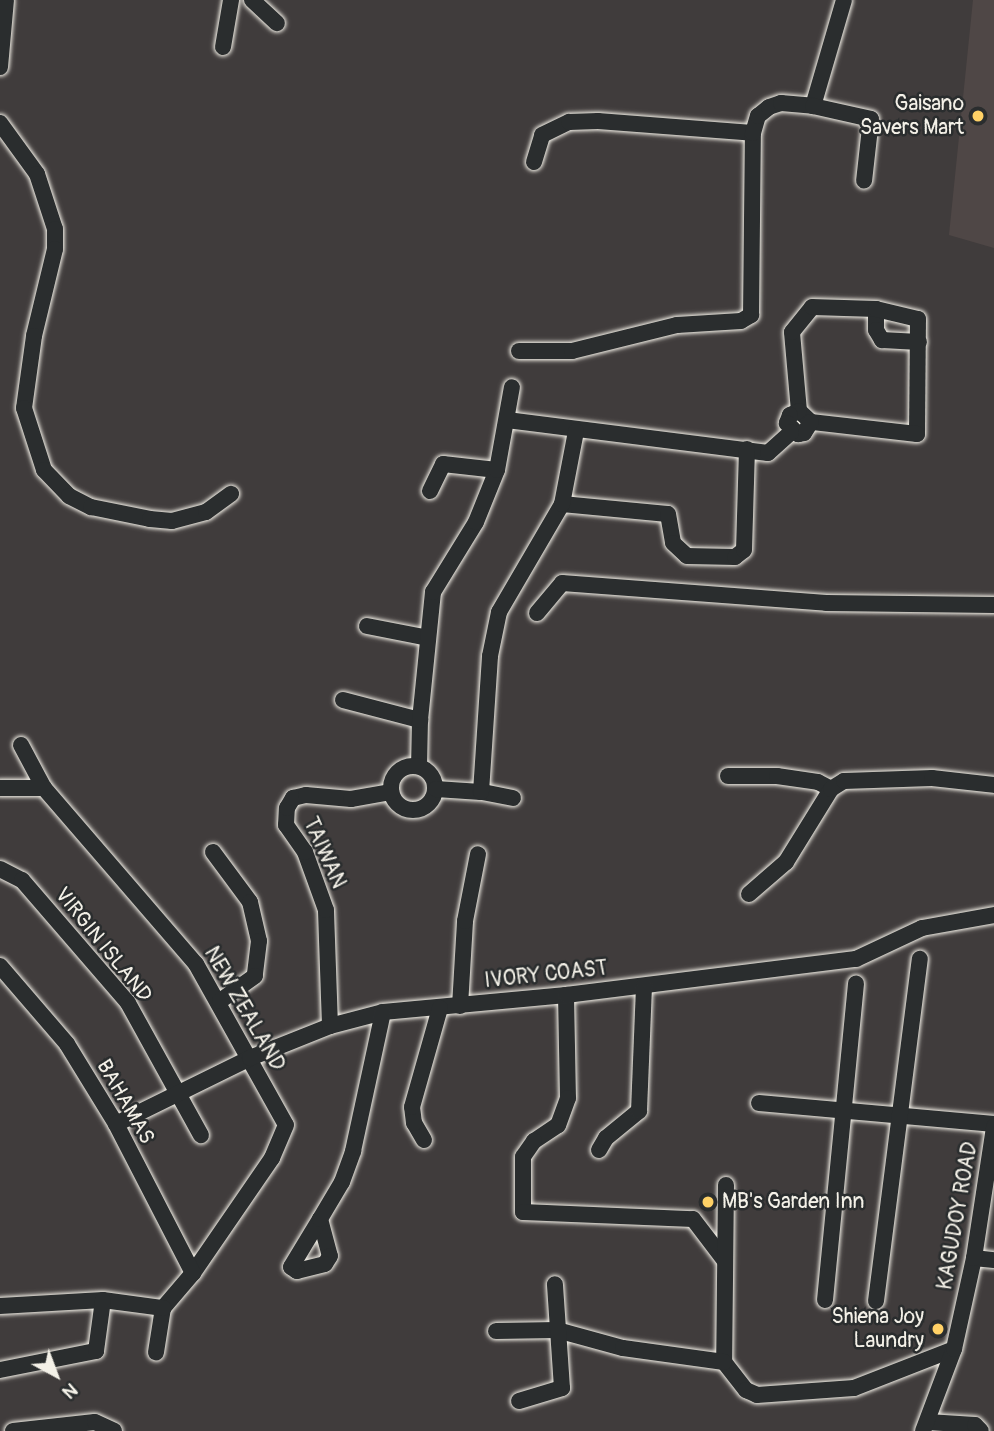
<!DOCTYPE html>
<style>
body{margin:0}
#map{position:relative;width:994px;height:1431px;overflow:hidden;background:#403c3c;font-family:Pangolin,sans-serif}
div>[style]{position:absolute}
.built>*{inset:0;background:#4f4746}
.roads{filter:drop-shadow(0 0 2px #f4f1e8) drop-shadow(0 0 2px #f4f1e8)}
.minor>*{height:16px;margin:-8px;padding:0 8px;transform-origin:8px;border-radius:8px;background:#2a2d2e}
.minor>.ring{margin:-8px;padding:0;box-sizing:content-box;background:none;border:16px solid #2a2d2e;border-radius:50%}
.dots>*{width:19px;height:19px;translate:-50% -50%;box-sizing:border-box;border:4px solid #2a2d2e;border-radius:50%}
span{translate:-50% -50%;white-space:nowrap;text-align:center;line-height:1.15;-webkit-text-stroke:5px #2a2d2e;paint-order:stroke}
.poi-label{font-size:21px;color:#f4f1e8}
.right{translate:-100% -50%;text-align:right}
.left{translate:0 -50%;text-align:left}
.street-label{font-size:21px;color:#f4f1e8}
.north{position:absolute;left:21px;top:1340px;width:70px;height:70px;-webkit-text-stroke:5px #2a2d2e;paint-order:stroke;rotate:139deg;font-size:19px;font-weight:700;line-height:28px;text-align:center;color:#f4f1e8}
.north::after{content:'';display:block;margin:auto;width:24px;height:32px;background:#f4f1e8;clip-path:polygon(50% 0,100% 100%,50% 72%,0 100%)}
</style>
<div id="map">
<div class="built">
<div style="clip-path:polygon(973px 0,994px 0,994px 248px,949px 235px)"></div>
</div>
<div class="roads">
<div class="minor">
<div style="left:252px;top:0;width:34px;rotate:43deg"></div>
<div style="left:223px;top:47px;width:48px;rotate:-80.3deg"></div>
<div style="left:0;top:67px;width:67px;rotate:-84.9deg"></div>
<div style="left:813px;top:106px;width:110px;rotate:-73.7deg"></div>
<div style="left:0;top:123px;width:63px;rotate:54deg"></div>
<div style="left:37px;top:174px;width:58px;rotate:71.9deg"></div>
<div style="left:55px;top:229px;width:20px;rotate:90deg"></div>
<div style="left:55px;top:249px;width:89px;rotate:103.6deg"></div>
<div style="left:34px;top:336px;width:73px;rotate:97.9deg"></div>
<div style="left:24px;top:408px;width:65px;rotate:72.1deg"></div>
<div style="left:44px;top:470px;width:36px;rotate:46deg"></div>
<div style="left:69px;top:496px;width:25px;rotate:27deg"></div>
<div style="left:91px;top:507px;width:60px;rotate:11.5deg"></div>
<div style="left:150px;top:519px;width:22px;rotate:5deg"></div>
<div style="left:172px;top:521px;width:35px;rotate:-15deg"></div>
<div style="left:206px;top:512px;width:31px;rotate:-36deg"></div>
<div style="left:534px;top:162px;width:28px;rotate:-73deg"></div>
<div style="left:542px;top:135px;width:30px;rotate:-26deg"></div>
<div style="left:569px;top:122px;width:29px;rotate:-2deg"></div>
<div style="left:598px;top:121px;width:155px;rotate:4.4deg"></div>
<div style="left:876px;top:309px;width:21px;rotate:90deg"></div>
<div style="left:876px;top:330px;width:12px;rotate:59deg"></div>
<div style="left:882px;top:340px;width:37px;rotate:3deg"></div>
<div style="left:519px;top:351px;width:53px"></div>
<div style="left:572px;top:351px;width:108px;rotate:-13.9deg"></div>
<div style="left:677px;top:325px;width:64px;rotate:-3.6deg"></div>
<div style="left:741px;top:321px;width:12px;rotate:-31deg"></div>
<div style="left:751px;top:315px;width:182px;rotate:-89.4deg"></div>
<div style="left:753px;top:133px;width:18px;rotate:-74deg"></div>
<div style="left:758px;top:116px;width:14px;rotate:-39deg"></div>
<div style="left:769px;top:107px;width:13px;rotate:-18deg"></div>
<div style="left:781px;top:103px;width:32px;rotate:5deg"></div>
<div style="left:813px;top:106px;width:59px;rotate:12.6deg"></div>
<div style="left:871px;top:119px;width:62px;rotate:96.4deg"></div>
<div style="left:799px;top:411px;width:79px;rotate:-95.1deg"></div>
<div style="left:792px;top:332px;width:32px;rotate:-51deg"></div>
<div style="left:812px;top:307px;width:64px;rotate:1.8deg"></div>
<div style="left:876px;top:309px;width:43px;rotate:13.4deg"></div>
<div style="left:918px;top:319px;width:115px;rotate:90.5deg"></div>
<div style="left:917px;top:434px;width:107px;rotate:-173.5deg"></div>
<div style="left:811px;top:422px;width:16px;rotate:-137deg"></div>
<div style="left:799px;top:411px;width:10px;rotate:156deg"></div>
<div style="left:790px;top:415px;width:9px;rotate:111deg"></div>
<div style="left:787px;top:423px;width:16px;rotate:45deg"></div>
<div style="left:798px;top:434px;width:6px;rotate:-9deg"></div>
<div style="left:804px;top:433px;width:13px;rotate:-58deg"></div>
<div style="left:507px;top:420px;width:263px;rotate:7.2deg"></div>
<div style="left:768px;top:453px;width:31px;rotate:-42deg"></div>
<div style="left:430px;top:491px;width:30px;rotate:-64deg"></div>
<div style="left:443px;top:464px;width:54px;rotate:6.3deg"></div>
<div style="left:562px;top:504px;width:106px;rotate:5.4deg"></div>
<div style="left:668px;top:514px;width:29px;rotate:80deg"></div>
<div style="left:673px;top:543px;width:19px;rotate:43deg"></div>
<div style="left:687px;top:556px;width:48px;rotate:1.2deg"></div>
<div style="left:735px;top:557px;width:11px;rotate:-38deg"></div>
<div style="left:744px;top:550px;width:101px;rotate:-88.3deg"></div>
<div style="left:537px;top:613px;width:39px;rotate:-50deg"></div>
<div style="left:562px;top:583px;width:265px;rotate:4.3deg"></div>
<div style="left:826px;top:603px;width:168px;rotate:0.7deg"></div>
<div style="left:367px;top:626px;width:62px;rotate:11.1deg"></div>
<div style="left:343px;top:700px;width:80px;rotate:14.6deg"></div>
<div style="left:420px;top:720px;width:46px;rotate:91.2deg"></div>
<div style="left:420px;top:720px;width:129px;rotate:-84.2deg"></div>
<div style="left:433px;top:592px;width:82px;rotate:-58.4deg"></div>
<div style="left:476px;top:522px;width:56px;rotate:-68deg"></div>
<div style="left:497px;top:470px;width:84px;rotate:-79.8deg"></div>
<div style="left:21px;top:745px;width:49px;rotate:61.9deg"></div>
<div style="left:44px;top:788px;width:233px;rotate:49.2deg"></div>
<div style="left:196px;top:964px;width:184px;rotate:60.8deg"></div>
<div style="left:286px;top:1125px;width:36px;rotate:113deg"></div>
<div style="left:272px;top:1158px;width:140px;rotate:124.5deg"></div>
<div style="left:193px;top:1273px;width:46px;rotate:130.6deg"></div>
<div style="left:163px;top:1308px;width:45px;rotate:99deg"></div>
<div class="ring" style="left:391px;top:766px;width:28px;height:28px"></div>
<div style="left:728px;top:776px;width:49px"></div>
<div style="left:777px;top:776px;width:41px;rotate:8.3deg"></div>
<div style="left:818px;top:782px;width:15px;rotate:28deg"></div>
<div style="left:0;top:788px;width:44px"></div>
<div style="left:436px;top:789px;width:45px;rotate:3.8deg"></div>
<div style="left:513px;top:798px;width:33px;rotate:-169deg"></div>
<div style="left:481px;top:792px;width:136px;rotate:-86.2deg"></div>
<div style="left:490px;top:656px;width:45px;rotate:-78.4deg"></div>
<div style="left:499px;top:612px;width:125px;rotate:-59.7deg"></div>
<div style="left:562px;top:504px;width:74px;rotate:-79.1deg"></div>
<div style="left:213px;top:852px;width:62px;rotate:53.5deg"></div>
<div style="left:250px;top:902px;width:40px;rotate:77deg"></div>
<div style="left:259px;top:941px;width:35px;rotate:97deg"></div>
<div style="left:255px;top:976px;width:43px;rotate:144.5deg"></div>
<div style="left:0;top:869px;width:25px;rotate:27deg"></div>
<div style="left:22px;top:880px;width:162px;rotate:49.2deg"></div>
<div style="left:128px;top:1003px;width:151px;rotate:61.1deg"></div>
<div style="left:749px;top:894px;width:49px;rotate:-40.9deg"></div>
<div style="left:786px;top:862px;width:86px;rotate:-58.3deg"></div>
<div style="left:831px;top:789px;width:15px;rotate:-32deg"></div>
<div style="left:844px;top:781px;width:88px;rotate:-2deg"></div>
<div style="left:932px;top:778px;width:62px;rotate:6.4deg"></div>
<div style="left:0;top:966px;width:103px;rotate:49.3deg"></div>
<div style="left:67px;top:1044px;width:94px;rotate:58.5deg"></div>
<div style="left:116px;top:1124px;width:168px;rotate:62.7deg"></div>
<div style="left:566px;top:995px;width:103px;rotate:88.9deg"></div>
<div style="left:568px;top:1098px;width:29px;rotate:110deg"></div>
<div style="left:558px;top:1125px;width:29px;rotate:146deg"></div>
<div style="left:534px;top:1141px;width:19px;rotate:125deg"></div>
<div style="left:523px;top:1157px;width:55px;rotate:90deg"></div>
<div style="left:523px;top:1212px;width:170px;rotate:2.4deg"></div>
<div style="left:693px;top:1219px;width:53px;rotate:52.7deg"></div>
<div style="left:460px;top:1006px;width:85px;rotate:-86.6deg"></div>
<div style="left:465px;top:921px;width:68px;rotate:-79deg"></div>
<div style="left:330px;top:1026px;width:116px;rotate:-92deg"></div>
<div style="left:326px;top:910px;width:62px;rotate:-109.9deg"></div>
<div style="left:305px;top:852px;width:33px;rotate:-125deg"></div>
<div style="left:286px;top:825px;width:17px;rotate:-87deg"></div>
<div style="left:287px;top:808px;width:12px;rotate:-59deg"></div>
<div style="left:293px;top:798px;width:13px;rotate:-13deg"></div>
<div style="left:306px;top:795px;width:45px;rotate:5.1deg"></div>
<div style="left:351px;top:799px;width:41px;rotate:-9.9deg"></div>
<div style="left:759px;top:1103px;width:236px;rotate:5.1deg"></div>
<div style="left:116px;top:1124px;width:149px;rotate:-26.2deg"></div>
<div style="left:250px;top:1058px;width:86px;rotate:-21.8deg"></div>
<div style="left:330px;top:1026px;width:55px;rotate:-14.8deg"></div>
<div style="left:383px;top:1012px;width:184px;rotate:-5.3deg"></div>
<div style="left:566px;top:995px;width:292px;rotate:-7.1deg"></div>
<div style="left:856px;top:959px;width:73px;rotate:-25.2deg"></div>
<div style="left:922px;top:928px;width:73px;rotate:-10.2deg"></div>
<div style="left:424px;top:1140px;width:20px;rotate:-120deg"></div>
<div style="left:414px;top:1123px;width:16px;rotate:-97deg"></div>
<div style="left:412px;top:1107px;width:103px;rotate:-74.2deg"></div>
<div style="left:599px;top:1150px;width:14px;rotate:-60deg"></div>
<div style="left:606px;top:1138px;width:43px;rotate:-39.3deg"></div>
<div style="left:639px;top:1111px;width:125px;rotate:-87.7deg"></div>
<div style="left:726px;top:1185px;width:177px;rotate:90.6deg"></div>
<div style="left:724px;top:1362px;width:36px;rotate:52deg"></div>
<div style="left:746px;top:1390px;width:12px;rotate:24deg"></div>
<div style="left:757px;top:1395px;width:97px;rotate:-4.1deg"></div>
<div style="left:854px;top:1388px;width:107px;rotate:-21.3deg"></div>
<div style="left:320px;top:1219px;width:38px;rotate:75deg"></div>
<div style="left:330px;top:1256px;width:9px;rotate:122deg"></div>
<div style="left:325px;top:1264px;width:29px;rotate:166deg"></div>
<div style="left:297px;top:1271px;width:7px;rotate:-146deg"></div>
<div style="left:291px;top:1267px;width:56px;rotate:-58.9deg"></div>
<div style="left:320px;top:1219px;width:43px;rotate:-59.3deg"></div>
<div style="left:342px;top:1182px;width:33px;rotate:-70deg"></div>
<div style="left:353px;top:1151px;width:142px;rotate:-77.8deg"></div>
<div style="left:974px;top:1258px;width:20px;rotate:6deg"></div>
<div style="left:825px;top:1300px;width:318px;rotate:-84.4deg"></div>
<div style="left:876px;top:1301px;width:345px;rotate:-82.7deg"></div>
<div style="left:0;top:1306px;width:103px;rotate:-3.3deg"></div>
<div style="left:103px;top:1300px;width:61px;rotate:7.6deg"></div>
<div style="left:496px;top:1331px;width:61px;rotate:-0.9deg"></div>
<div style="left:557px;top:1330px;width:68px;rotate:15.3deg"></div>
<div style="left:623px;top:1348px;width:102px;rotate:7.9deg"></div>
<div style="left:0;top:1370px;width:98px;rotate:-11.2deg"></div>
<div style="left:96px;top:1351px;width:51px;rotate:-82.2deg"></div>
<div style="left:519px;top:1401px;width:45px;rotate:-16.8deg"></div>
<div style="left:562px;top:1388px;width:104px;rotate:-93.9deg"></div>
<div style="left:928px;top:1422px;width:47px;rotate:3.7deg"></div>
<div style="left:975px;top:1425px;width:8px;rotate:45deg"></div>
<div style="left:13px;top:1431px;width:82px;rotate:-6.3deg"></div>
<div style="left:95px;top:1422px;width:21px;rotate:25deg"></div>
<div style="left:923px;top:1431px;width:88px;rotate:-69.3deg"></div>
<div style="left:954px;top:1349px;width:93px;rotate:-77.6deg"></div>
<div style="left:974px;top:1258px;width:133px;rotate:-81.3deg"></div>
</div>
</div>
<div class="dots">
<div style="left:978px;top:116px;background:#ffd166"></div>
<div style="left:708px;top:1202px;background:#ffd166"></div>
<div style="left:938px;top:1329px;background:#ffd166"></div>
</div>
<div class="poi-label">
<span class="right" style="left:964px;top:116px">Gaisano<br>Savers Mart</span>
<span class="left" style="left:722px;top:1202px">MB's Garden Inn</span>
<span class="right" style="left:924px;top:1329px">Shiena Joy<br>Laundry</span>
</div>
<div class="street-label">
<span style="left:324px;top:853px;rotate:66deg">TAIWAN</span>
<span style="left:103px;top:945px;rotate:51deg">VIRGIN ISLAND</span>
<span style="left:546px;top:975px;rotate:-6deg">IVORY COAST</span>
<span style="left:244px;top:1009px;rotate:60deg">NEW ZEALAND</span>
<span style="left:125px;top:1102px;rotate:60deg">BAHAMAS</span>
<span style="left:958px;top:1216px;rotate:-80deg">KAGUDOY ROAD</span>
</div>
<div class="north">N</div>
</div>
